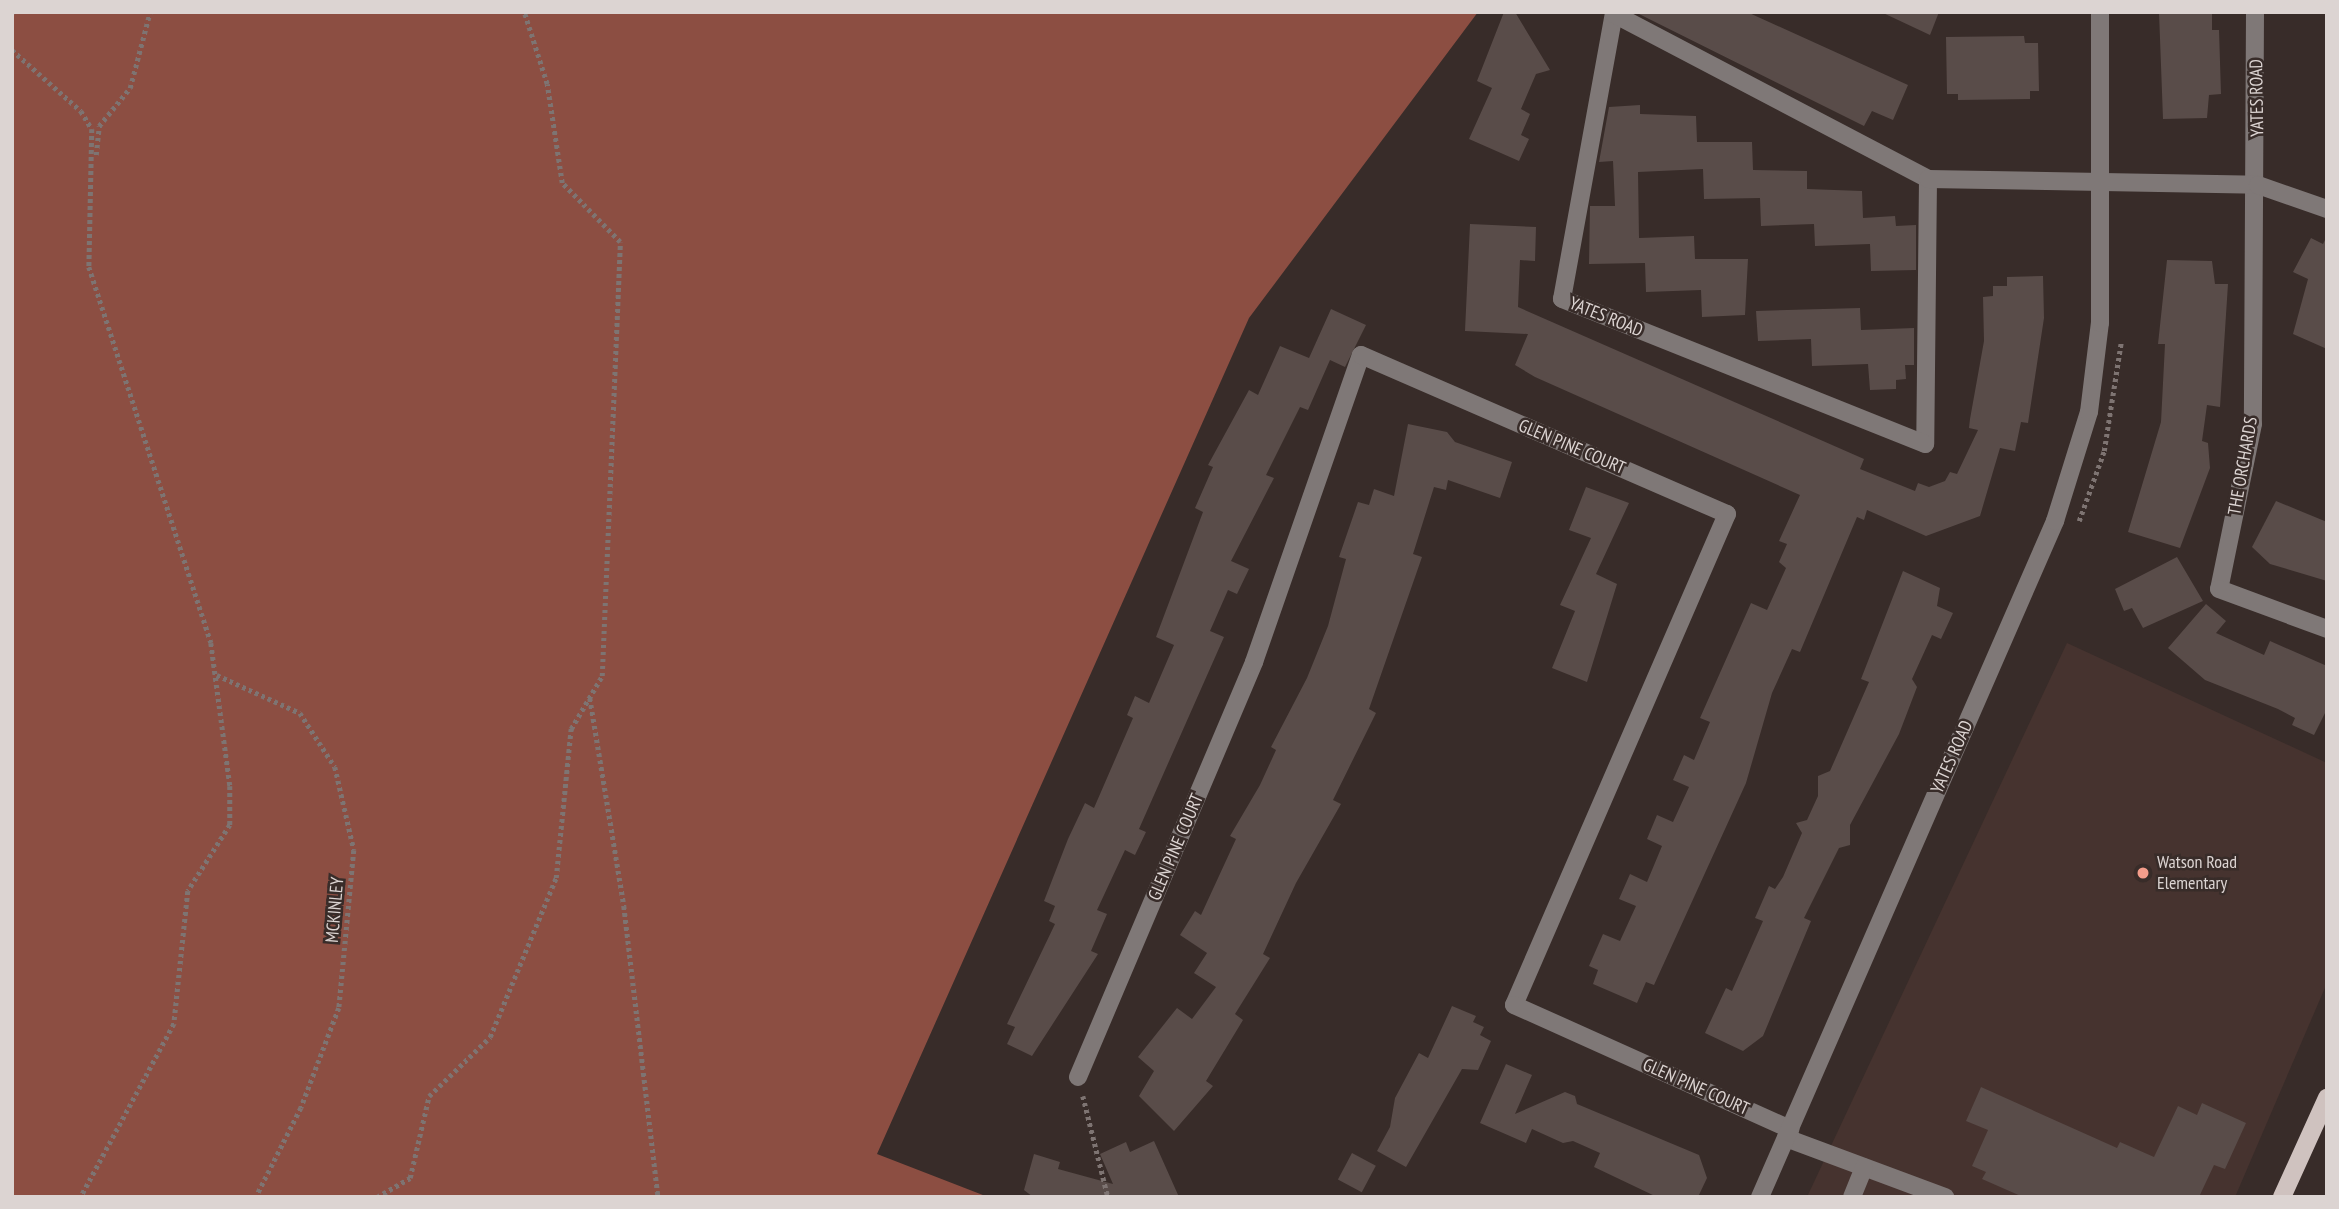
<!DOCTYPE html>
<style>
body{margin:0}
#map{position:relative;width:2339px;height:1209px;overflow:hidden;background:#382c29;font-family:"PT Sans Narrow",sans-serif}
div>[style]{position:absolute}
.built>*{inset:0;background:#46332f}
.forest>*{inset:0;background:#8c4e42}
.building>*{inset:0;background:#594c49;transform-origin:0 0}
.path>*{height:4.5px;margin-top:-2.25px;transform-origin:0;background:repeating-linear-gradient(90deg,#7e7472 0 3.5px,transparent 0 7px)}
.minor>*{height:18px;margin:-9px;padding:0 9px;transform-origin:9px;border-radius:9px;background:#7f7877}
.major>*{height:18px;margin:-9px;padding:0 9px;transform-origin:9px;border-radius:9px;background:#cfc2bf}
.dots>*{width:19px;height:19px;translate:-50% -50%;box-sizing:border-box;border:4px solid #382c29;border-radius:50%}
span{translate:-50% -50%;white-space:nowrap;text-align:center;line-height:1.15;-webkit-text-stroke:5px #382c29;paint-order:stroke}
.street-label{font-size:18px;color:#dcd4d2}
.poi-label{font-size:18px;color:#dcd4d2}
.left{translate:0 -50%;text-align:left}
.frame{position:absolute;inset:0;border:14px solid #dcd4d2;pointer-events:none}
</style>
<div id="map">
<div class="built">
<div style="clip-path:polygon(2067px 643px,2327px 763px,2327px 983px,2235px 1197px,1807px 1197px)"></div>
</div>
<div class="forest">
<div style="clip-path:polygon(12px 12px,1478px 12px,1249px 318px,877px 1154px,988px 1197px,12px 1197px)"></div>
</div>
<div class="building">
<div style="clip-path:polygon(1504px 12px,1515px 12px,1550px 70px,1536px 74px,1521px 109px,1530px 114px,1521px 135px,1529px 139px,1519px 161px,1469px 139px,1492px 88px,1477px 81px)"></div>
<div style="clip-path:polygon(1635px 12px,1747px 12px,1908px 85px,1893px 120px,1872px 111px,1864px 126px)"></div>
<div style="clip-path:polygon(1881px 12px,1939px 12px,1930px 35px)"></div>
<div style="clip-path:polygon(2159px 12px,2212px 12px,2212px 30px,2219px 30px,2221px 94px,2209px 95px,2207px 118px,2163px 119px)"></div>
<div style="clip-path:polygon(2024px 36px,2025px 43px,2038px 43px,2039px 91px,2030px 91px,2030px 99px,1958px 100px,1958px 94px,1947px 94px,1946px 37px)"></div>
<div style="clip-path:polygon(1640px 105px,1640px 114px,1696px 116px,1697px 142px,1752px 142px,1753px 170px,1807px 171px,1807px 189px,1862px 191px,1863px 218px,1895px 216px,1896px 226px,1916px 225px,1916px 270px,1871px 271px,1870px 244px,1815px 246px,1814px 224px,1761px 226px,1760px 198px,1704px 199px,1703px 169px,1638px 172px,1639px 238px,1694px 236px,1695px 259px,1748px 259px,1745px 315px,1702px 317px,1701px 290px,1646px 292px,1645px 263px,1589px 264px,1590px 206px,1615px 206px,1613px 161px,1599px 162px,1609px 107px)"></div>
<div style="clip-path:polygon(1470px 224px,1536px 227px,1535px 261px,1520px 260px,1518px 307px,1864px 459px,1860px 469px,1915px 491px,1918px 483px,1929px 487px,1945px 481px,1950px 472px,1957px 474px,1978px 430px,1969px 428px,1970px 419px,1984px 341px,1983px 297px,1993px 296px,1993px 286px,2007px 286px,2007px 277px,2043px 276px,2044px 318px,2028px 423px,2021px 422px,2015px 451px,2000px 448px,1980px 516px,1926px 536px,1867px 510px,1864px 520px,1857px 517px,1800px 652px,1792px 649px,1772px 693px,1746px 783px,1654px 985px,1646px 982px,1637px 1003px,1593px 984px,1598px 970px,1589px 966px,1603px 934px,1620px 941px,1636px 906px,1619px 899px,1630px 874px,1647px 882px,1662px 846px,1647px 839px,1657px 815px,1673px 822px,1689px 787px,1673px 780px,1684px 755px,1694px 760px,1710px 722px,1700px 718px,1751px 603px,1767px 610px,1786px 568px,1779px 562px,1787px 544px,1779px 541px,1800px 495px,1535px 377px,1515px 365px,1528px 334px,1465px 331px)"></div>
<div style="clip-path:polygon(2327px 236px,2327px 349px,2293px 334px,2308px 279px,2293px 272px,2311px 238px,2323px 244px)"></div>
<div style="clip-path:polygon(2167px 260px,2212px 261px,2215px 284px,2228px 284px,2220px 407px,2207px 405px,2202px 441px,2208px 443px,2210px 468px,2180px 548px,2128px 532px,2161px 422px,2165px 344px,2158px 344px)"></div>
<div style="clip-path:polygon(1860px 308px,1861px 330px,1914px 328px,1914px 365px,1905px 365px,1906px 379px,1896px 380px,1896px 389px,1870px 390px,1868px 364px,1812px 366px,1811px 339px,1758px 341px,1756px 311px)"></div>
<div style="clip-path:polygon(1331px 309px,1366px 325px,1345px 367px,1330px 360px,1308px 410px,1300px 407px,1266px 475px,1274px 478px,1231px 561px,1249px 569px,1237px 594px,1228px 590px,1210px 631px,1224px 637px,1139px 829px,1146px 832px,1135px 855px,1125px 850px,1097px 910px,1107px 914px,1091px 951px,1098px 954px,1032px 1056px,1007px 1044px,1015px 1027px,1007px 1024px,1055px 924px,1049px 921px,1055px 906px,1044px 901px,1068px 839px,1085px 803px,1094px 808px,1133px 718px,1127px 715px,1135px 696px,1149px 703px,1174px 645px,1156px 637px,1203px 512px,1195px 508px,1213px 467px,1208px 465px,1249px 390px,1258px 395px,1280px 346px,1309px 358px)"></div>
<div style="clip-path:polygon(1408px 424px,1447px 432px,1455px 442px,1512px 462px,1500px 498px,1448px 480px,1446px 490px,1434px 487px,1413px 554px,1422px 557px,1369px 709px,1376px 713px,1333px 800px,1341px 804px,1296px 883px,1263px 954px,1270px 958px,1235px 1014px,1243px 1020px,1206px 1081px,1213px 1086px,1174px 1131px,1139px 1096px,1154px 1071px,1138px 1057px,1177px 1008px,1192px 1019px,1216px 987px,1194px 973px,1207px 953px,1180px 935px,1195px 911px,1201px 915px,1236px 839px,1230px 836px,1260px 785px,1276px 750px,1271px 747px,1307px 678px,1328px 626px,1346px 559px,1339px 557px,1358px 502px,1369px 505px,1374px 489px,1394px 496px)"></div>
<div style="clip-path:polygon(1586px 487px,1629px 503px,1596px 574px,1617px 584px,1587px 682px,1552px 668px,1575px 611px,1560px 605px,1591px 538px,1569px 530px)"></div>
<div style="clip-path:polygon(2276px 501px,2327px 522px,2327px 581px,2270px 564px,2252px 547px)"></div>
<div style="clip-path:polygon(2177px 557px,2203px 601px,2143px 628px,2132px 608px,2124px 611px,2115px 589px)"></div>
<div style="clip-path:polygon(1903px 571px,1940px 588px,1937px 606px,1953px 613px,1941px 639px,1932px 635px,1912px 679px,1917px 687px,1899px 734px,1850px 825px,1850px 845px,1839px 848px,1804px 918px,1811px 921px,1763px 1036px,1743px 1051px,1705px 1033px,1726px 988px,1732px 991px,1763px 921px,1755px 918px,1769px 886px,1775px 889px,1783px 877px,1802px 833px,1796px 823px,1807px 820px,1818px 796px,1818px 776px,1830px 771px,1869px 682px,1861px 679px)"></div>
<div style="clip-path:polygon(2206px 604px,2226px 621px,2216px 633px,2264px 655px,2270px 641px,2327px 666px,2327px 709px,2314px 735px,2292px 725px,2295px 718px,2278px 709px,2205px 680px,2168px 648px)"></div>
<div style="clip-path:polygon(1452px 1006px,1476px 1016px,1473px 1022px,1484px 1027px,1480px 1035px,1491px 1041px,1478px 1070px,1462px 1069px,1406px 1167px,1377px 1151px,1390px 1127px,1395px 1098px,1419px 1053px,1428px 1058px)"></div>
<div style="clip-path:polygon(1506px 1064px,1532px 1075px,1515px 1114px,1565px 1092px,1575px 1096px,1577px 1104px,1699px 1155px,1707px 1178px,1698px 1197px,1657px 1197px,1594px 1167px,1600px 1153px,1573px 1141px,1563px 1143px,1532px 1129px,1526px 1143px,1480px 1123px)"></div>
<div style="clip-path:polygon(1981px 1087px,2117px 1148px,2120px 1142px,2154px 1157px,2178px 1106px,2197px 1115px,2202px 1103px,2246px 1123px,2225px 1169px,2214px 1165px,2199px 1197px,2023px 1197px,1982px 1179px,1986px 1172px,1972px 1166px,1988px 1130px,1966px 1121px)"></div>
<div style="clip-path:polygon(1154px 1141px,1179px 1197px,1033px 1197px,1024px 1190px,1034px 1154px,1060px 1162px,1058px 1169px,1113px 1184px,1100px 1154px,1126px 1142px,1130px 1152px)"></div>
<div style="left:1352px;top:1153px;width:27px;height:30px;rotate:28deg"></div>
</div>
<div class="path">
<div style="left:12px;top:13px;width:1px;rotate:-45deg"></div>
<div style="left:12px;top:50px;width:92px;rotate:41.5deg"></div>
<div style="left:81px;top:111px;width:21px;rotate:59deg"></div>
<div style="left:92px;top:129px;width:138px;rotate:91.2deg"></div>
<div style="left:89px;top:267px;width:395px;rotate:72deg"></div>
<div style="left:211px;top:643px;width:144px;rotate:82.4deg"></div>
<div style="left:230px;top:786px;width:39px;rotate:90deg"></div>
<div style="left:230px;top:825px;width:78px;rotate:122.5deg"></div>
<div style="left:188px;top:891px;width:134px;rotate:96deg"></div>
<div style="left:174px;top:1024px;width:196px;rotate:118.3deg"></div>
<div style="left:96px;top:155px;width:29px;rotate:-84deg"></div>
<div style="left:99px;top:126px;width:49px;rotate:-50.8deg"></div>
<div style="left:130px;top:88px;width:79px;rotate:-75.3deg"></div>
<div style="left:2079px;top:521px;width:74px;rotate:-70.3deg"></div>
<div style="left:2104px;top:451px;width:109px;rotate:-81.1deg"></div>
<div style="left:217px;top:675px;width:91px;rotate:24.6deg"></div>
<div style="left:300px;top:713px;width:64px;rotate:57.1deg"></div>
<div style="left:335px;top:767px;width:85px;rotate:77.1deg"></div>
<div style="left:354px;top:850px;width:159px;rotate:95.4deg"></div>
<div style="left:339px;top:1008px;width:107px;rotate:110.8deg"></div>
<div style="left:301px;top:1108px;width:100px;rotate:116.8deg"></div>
<div style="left:590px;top:698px;width:211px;rotate:80.7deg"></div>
<div style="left:624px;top:906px;width:293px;rotate:83.3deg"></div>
<div style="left:1083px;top:1096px;width:104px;rotate:76.1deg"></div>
<div style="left:377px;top:1197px;width:38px;rotate:-30deg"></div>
<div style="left:410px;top:1178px;width:84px;rotate:-77deg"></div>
<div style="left:429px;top:1096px;width:85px;rotate:-44deg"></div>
<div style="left:490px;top:1037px;width:172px;rotate:-67.5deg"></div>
<div style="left:556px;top:878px;width:150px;rotate:-84.3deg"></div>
<div style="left:571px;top:729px;width:61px;rotate:-59.7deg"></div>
<div style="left:602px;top:676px;width:434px;rotate:-87.6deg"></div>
<div style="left:620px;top:242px;width:83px;rotate:-134.5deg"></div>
<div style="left:562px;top:183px;width:100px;rotate:-98.6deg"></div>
<div style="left:547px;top:84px;width:76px;rotate:-107.7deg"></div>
</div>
<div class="minor">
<div style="left:2255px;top:12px;width:412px;rotate:90.3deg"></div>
<div style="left:2253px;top:424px;width:168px;rotate:101.6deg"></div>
<div style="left:2219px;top:589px;width:115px;rotate:20.3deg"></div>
<div style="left:1928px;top:179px;width:265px;rotate:90.6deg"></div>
<div style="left:1925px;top:444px;width:391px;rotate:-158.2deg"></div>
<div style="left:1562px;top:299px;width:290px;rotate:-79.7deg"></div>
<div style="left:1614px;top:14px;width:355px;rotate:27.7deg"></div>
<div style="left:1928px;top:179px;width:330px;rotate:1deg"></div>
<div style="left:2258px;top:185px;width:73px;rotate:19.2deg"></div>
<div style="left:1078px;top:1077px;width:451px;rotate:-67deg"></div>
<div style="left:1254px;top:662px;width:325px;rotate:-70.8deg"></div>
<div style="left:1361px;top:355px;width:399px;rotate:23.5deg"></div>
<div style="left:1727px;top:514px;width:535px;rotate:113.45deg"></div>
<div style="left:1514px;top:1005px;width:303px;rotate:24.2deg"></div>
<div style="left:1786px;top:1138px;width:170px;rotate:20.4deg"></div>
<div style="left:1760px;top:1197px;width:738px;rotate:-66.42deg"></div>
<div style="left:2055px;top:521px;width:114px;rotate:-72.7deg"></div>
<div style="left:2089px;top:412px;width:90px;rotate:-83deg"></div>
<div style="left:2100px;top:323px;width:311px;rotate:-90deg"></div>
<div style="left:1852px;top:1197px;width:32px;rotate:-68deg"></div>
</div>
<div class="major">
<div style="left:2282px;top:1197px;width:109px;rotate:-65.6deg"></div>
</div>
<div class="dots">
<div style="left:2143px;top:873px;background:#f49d8b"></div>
</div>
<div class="street-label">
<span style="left:2257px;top:98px;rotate:-91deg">YATES ROAD</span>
<span style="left:1606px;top:317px;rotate:22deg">YATES ROAD</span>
<span style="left:1572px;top:447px;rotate:23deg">GLEN PINE COURT</span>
<span style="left:2243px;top:466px;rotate:-80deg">THE ORCHARDS</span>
<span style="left:1952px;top:757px;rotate:-66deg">YATES ROAD</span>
<span style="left:1176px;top:847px;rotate:-67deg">GLEN PINE COURT</span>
<span style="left:335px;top:910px;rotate:-85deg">MCKINLEY</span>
<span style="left:1696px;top:1087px;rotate:24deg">GLEN PINE COURT</span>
</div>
<div class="poi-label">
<span class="left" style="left:2157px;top:873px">Watson Road<br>Elementary</span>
</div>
<div class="frame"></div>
</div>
